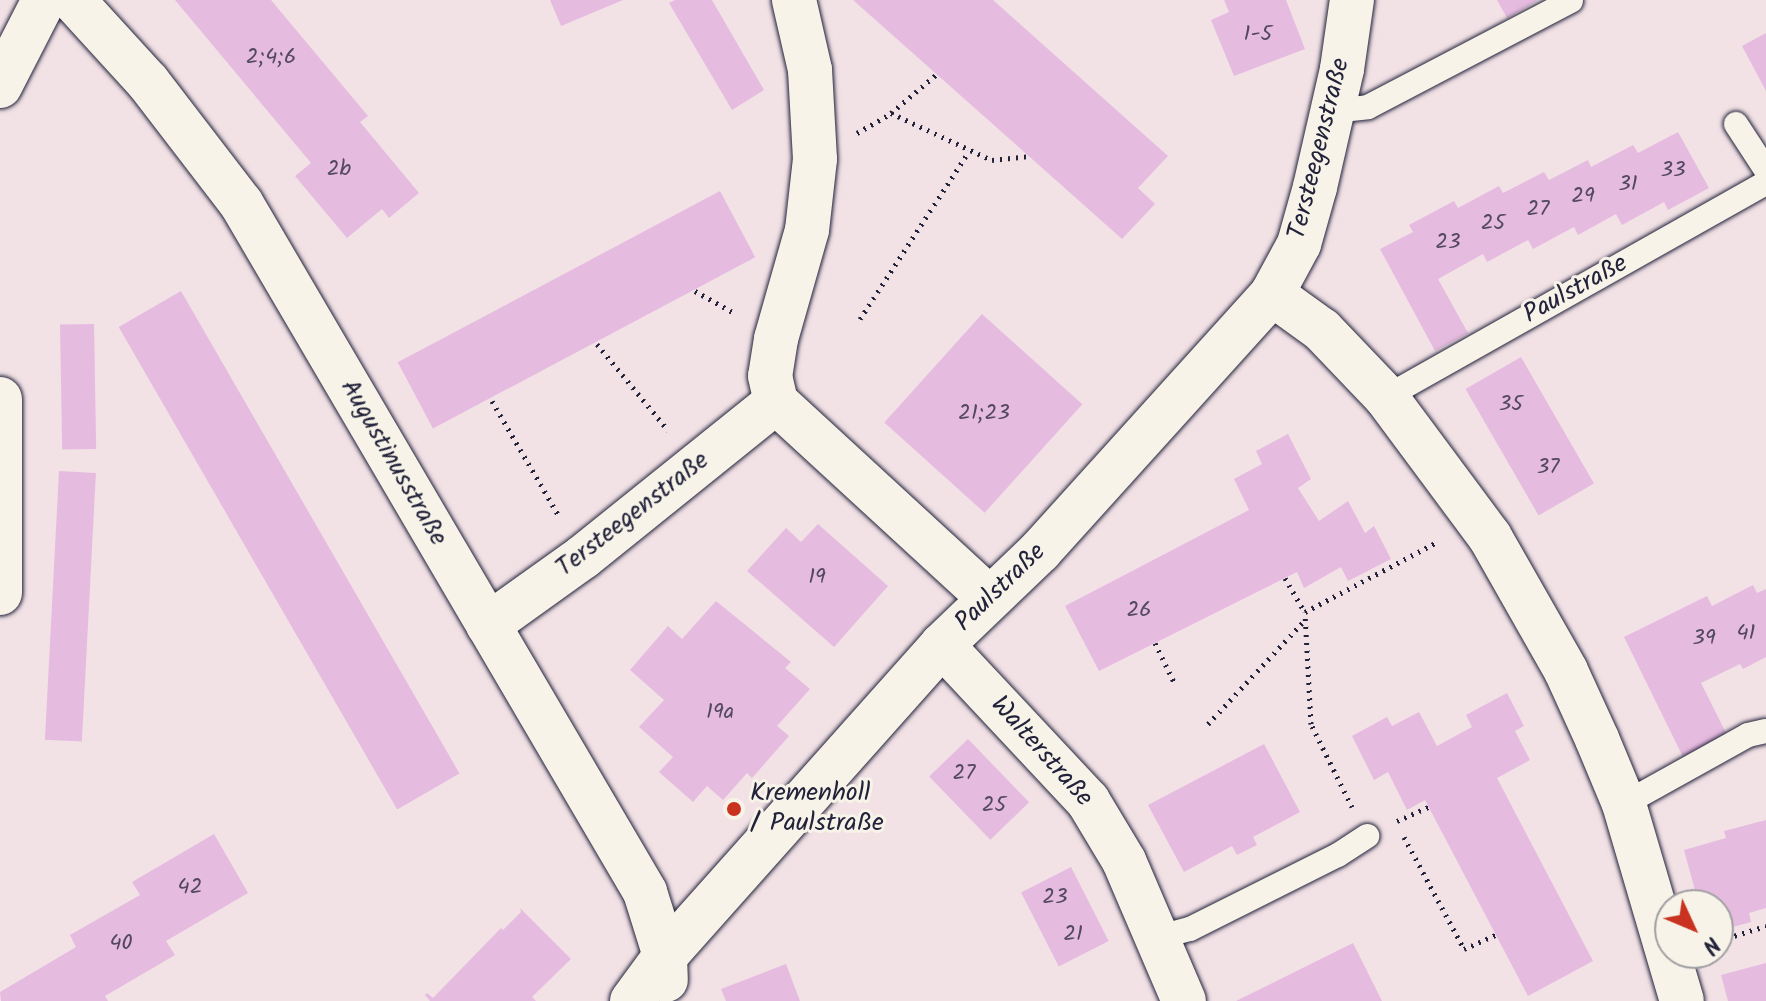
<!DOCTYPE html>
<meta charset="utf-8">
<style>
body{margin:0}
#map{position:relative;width:1766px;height:1001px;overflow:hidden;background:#f2e2e6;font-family:Kalam,sans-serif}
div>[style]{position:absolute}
.building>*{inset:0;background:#e6bbe0;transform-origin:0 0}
.path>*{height:5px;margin-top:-2.5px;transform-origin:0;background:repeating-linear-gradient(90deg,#22223b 0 2px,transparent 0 8px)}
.roads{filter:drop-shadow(0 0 2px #22223b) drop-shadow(0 0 2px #22223b)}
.lane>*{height:24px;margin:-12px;padding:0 12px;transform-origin:12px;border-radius:12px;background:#f7f3e8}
.street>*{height:44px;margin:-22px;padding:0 22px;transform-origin:22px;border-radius:22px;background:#f7f3e8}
.dots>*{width:22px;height:22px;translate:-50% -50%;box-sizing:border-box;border:4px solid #f7f3e8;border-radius:50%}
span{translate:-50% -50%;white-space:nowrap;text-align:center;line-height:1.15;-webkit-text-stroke:6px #f7f3e8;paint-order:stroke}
.number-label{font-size:22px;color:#534864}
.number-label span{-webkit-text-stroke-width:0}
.street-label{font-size:26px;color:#22223b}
.poi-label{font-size:26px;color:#22223b}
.left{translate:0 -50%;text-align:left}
.north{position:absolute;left:1654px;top:889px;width:80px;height:80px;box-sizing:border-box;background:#f7f3e8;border:2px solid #a29fa3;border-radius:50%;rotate:134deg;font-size:22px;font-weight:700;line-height:32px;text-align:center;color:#22223b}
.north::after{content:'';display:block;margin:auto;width:28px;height:36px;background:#c8321e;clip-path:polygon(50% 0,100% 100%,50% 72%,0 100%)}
</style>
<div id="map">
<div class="building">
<div style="clip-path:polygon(175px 0,271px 0,368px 116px,360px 122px,419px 193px,389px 218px,382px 209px,347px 238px,295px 176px,311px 163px)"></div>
<div style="clip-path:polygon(550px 0,623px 0,561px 26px)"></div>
<div style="clip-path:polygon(675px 0,712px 0,764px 90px,732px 110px,669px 3px)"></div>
<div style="clip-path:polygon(853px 0,993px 0,1168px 156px,1138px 188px,1155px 204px,1122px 239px)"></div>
<div style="clip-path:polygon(1224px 0,1286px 0,1305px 49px,1234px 76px,1211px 20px,1229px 12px)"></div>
<div style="clip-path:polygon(1497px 0,1538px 0,1507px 18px)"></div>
<div style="clip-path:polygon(1766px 33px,1766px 91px,1742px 46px)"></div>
<div style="clip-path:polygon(1678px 132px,1709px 188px,1668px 210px,1664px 202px,1622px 225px,1616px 214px,1578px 235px,1574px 227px,1533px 249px,1528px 240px,1487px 262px,1483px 254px,1438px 279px,1468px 333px,1435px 351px,1380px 249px,1413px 232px,1409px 225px,1454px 201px,1458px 208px,1499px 186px,1503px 193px,1544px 172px,1549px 180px,1588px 160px,1591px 167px,1633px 145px,1638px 153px)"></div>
<div style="left:720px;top:191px;width:75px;height:365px;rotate:62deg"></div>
<div style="left:181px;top:291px;width:557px;height:72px;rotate:60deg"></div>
<div style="left:982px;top:314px;width:135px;height:146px;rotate:42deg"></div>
<div style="left:94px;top:324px;width:125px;height:34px;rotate:89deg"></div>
<div style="left:1521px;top:357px;width:146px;height:64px;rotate:60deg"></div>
<div style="clip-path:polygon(1288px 434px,1311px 479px,1298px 488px,1319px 521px,1348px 501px,1365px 533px,1374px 526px,1391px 559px,1348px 581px,1341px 567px,1304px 588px,1297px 572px,1099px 671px,1065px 606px,1249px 510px,1234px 479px,1262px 464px,1256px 451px)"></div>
<div style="left:59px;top:471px;width:37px;height:269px;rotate:3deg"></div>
<div style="clip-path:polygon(818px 524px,888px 586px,834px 647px,747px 571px,786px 528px,801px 542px)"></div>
<div style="clip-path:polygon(1753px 585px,1757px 593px,1766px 589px,1766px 657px,1743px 669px,1740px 664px,1701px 683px,1727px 735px,1683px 757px,1624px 637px,1707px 596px,1712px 606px)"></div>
<div style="clip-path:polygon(716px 601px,791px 662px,785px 668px,810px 689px,777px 726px,789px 736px,752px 778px,747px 773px,723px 800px,707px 786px,693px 802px,659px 772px,673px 757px,639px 727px,664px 700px,630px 670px,668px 626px,682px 639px)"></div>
<div style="clip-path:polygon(1507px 693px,1524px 726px,1515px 731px,1530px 760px,1497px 778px,1593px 961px,1528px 996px,1425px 800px,1407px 810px,1388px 772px,1374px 780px,1352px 736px,1387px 717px,1392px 726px,1419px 712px,1437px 746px,1472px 727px,1466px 715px)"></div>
<div style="left:968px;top:739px;width:88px;height:54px;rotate:46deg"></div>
<div style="clip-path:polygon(1264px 744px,1300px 812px,1253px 837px,1257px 845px,1237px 855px,1232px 846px,1184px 872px,1148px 805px)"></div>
<div style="clip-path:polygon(1766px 820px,1766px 908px,1749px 913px,1751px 922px,1718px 931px,1718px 905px,1699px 905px,1684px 850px,1726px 838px,1724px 831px)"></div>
<div style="clip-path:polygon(214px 834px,248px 893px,166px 941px,175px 955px,105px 996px,108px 1001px,1px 1001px,0 992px,76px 947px,70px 935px,140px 895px,132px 882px)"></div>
<div style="left:1071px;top:867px;width:83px;height:56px;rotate:63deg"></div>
<div style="clip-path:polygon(520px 908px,571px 959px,532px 997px,536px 1001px,430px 1001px,425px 995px,427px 993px,433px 998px,501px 928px,503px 930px,521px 912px)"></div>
<div style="clip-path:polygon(1353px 943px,1382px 1001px,1236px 1001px)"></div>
<div style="clip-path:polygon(1766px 963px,1766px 1001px,1728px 1001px,1721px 975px)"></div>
<div style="clip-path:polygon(786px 964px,800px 1001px,726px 1001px,721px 989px)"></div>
</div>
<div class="path">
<div style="left:891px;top:113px;width:111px;rotate:25deg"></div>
<div style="left:992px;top:160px;width:37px;rotate:-6deg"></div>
<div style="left:857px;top:133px;width:39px;rotate:-30deg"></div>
<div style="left:891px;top:113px;width:60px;rotate:-40.3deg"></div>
<div style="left:695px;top:291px;width:47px;rotate:29.3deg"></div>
<div style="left:860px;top:319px;width:200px;rotate:-57deg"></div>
<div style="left:597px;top:344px;width:112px;rotate:50.5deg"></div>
<div style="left:492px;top:401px;width:135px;rotate:59.8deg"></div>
<div style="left:1285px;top:578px;width:39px;rotate:60deg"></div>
<div style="left:1155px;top:643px;width:46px;rotate:64deg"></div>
<div style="left:1208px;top:724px;width:142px;rotate:-47deg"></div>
<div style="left:1352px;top:807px;width:93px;rotate:-116.3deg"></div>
<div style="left:1311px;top:724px;width:112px;rotate:-93.1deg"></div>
<div style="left:1305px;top:612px;width:149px;rotate:-27.9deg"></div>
<div style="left:1397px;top:821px;width:35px;rotate:-24deg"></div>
<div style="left:1404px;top:837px;width:127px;rotate:61.8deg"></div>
<div style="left:1464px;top:949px;width:35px;rotate:-24deg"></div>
<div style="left:1727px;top:938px;width:41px;rotate:-17.1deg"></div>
<div style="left:1718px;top:941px;width:9px;rotate:-18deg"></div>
<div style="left:1727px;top:938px;width:9px;rotate:-108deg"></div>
</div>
<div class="roads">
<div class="lane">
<div style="left:1332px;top:111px;width:36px;rotate:-6deg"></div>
<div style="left:1368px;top:107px;width:229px;rotate:-27.6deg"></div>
<div style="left:1736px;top:124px;width:55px;rotate:56.9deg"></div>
<div style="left:1386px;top:397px;width:436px;rotate:-29.4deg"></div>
<div style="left:1624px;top:804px;width:142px;rotate:-29.1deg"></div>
<div style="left:1748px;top:735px;width:18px;rotate:-13deg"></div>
<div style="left:1156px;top:938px;width:35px;rotate:-15deg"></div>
<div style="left:1190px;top:929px;width:165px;rotate:-26.6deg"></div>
<div style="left:1338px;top:855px;width:35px;rotate:-33deg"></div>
</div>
<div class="street">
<div style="left:73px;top:0;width:111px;rotate:47.6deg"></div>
<div style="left:148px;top:82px;width:153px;rotate:52.5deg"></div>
<div style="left:241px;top:203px;width:799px;rotate:59.61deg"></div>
<div style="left:645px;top:892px;width:67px;rotate:72.6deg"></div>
<div style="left:665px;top:956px;width:24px;rotate:88deg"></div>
<div style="left:794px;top:0;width:72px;rotate:77.1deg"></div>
<div style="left:810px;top:70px;width:89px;rotate:86.8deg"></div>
<div style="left:815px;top:159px;width:71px;rotate:96.4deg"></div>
<div style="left:807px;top:230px;width:113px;rotate:105.9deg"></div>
<div style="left:776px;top:339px;width:37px;rotate:99deg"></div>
<div style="left:770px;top:376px;width:27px;rotate:77deg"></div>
<div style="left:776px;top:402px;width:289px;rotate:42.6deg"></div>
<div style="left:0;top:86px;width:97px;rotate:-62.9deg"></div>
<div style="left:1272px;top:294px;width:62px;rotate:35.8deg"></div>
<div style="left:1322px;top:330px;width:93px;rotate:46.3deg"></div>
<div style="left:1386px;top:397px;width:174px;rotate:53.4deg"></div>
<div style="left:1490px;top:537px;width:154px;rotate:60.4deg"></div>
<div style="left:1566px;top:671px;width:75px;rotate:65.5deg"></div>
<div style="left:1597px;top:739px;width:70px;rotate:67.4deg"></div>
<div style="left:1624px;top:804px;width:205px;rotate:73.6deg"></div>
<div style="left:0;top:399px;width:194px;rotate:90deg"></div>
<div style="left:488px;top:625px;width:117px;rotate:-35.6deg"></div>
<div style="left:583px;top:557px;width:248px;rotate:-38.8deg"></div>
<div style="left:942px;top:645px;width:214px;rotate:46.9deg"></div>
<div style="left:1088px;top:801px;width:70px;rotate:59deg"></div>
<div style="left:1124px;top:861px;width:152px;rotate:66.8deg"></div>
<div style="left:632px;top:1001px;width:56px;rotate:-53.7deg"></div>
<div style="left:665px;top:956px;width:416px;rotate:-48.3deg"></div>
<div style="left:942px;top:645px;width:136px;rotate:-43.8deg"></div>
<div style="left:1040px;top:551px;width:346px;rotate:-47.9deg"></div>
<div style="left:1272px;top:294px;width:57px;rotate:-61.6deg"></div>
<div style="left:1299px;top:244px;width:59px;rotate:-74.3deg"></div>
<div style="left:1315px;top:187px;width:121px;rotate:-77.1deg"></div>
<div style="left:1342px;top:69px;width:70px;rotate:-81.8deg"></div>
</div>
</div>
<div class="dots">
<div style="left:734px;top:809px;background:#c8321e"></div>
</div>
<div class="number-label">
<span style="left:1258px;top:35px">1-5</span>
<span style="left:271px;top:58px">2;4;6</span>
<span style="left:339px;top:170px">2b</span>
<span style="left:1673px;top:171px">33</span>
<span style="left:1628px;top:185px">31</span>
<span style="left:1583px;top:197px">29</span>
<span style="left:1538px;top:210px">27</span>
<span style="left:1493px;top:224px">25</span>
<span style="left:1448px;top:243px">23</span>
<span style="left:1511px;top:405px">35</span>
<span style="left:984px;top:414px">21;23</span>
<span style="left:1548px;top:468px">37</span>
<span style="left:817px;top:578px">19</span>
<span style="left:1139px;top:611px">26</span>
<span style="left:1746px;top:634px">41</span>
<span style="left:1704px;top:639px">39</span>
<span style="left:720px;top:713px">19a</span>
<span style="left:964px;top:774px">27</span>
<span style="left:994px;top:806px">25</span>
<span style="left:190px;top:888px">42</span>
<span style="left:1055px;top:898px">23</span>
<span style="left:1073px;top:935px">21</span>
<span style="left:121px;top:944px">40</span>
</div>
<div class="street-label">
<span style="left:1320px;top:149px;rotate:-76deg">Tersteegenstraße</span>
<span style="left:1576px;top:290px;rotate:-29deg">Paulstraße</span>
<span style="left:393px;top:463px;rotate:60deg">Augustinusstraße</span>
<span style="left:633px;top:515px;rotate:-38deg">Tersteegenstraße</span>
<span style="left:1001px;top:588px;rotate:-44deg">Paulstraße</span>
<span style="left:1041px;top:752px;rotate:48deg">Walterstraße</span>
</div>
<div class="poi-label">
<span class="left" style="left:750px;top:809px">Kremenholl<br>/ Paulstraße</span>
</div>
<div class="north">N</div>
</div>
